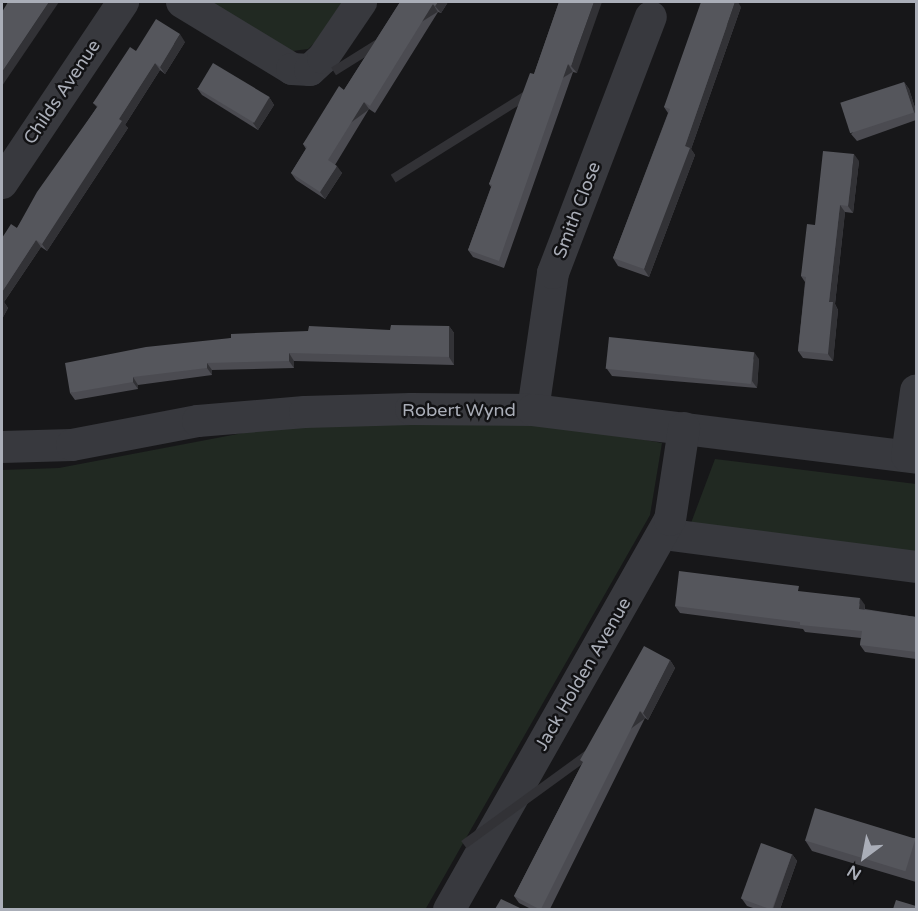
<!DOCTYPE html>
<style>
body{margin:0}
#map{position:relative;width:918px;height:911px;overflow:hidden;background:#171719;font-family:"Varela Round",sans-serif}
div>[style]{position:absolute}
.green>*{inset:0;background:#212922}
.minor>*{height:32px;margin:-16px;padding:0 16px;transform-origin:16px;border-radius:16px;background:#38393e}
.wall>*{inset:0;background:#4b4b51}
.shaded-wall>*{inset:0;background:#323236;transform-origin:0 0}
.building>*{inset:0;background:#55565c;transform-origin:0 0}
span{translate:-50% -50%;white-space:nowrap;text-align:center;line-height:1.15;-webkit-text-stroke:5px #121214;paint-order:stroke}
.street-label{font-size:18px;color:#aaaeb8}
.frame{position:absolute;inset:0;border:3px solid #aaaeb8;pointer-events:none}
.north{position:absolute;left:834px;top:827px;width:60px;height:60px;-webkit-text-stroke:4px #121214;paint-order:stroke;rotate:212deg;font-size:16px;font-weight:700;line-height:24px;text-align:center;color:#aaaeb8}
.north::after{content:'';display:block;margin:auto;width:21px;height:27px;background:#aaaeb8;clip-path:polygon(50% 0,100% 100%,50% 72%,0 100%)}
</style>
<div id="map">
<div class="green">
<div style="clip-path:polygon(208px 2px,343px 2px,321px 37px,308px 49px,285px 52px)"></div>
<div style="clip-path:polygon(388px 422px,567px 426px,662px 443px,650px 515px,425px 910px,2px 909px,2px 470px,59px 468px,264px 429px)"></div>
<div style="clip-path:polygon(715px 459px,916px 484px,916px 554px,691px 523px)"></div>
</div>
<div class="minor">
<div style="left:182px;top:2px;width:129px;rotate:31.3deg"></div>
<div style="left:292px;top:69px;width:18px;rotate:3deg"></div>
<div style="left:310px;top:70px;width:18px;rotate:-43deg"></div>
<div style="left:323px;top:58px;width:68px;rotate:-55.8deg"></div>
<div style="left:2px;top:183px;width:218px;rotate:-56.2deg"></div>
<div style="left:533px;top:410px;width:138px;rotate:-81.7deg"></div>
<div style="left:553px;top:273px;width:274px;rotate:-69.1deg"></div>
<div style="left:2px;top:447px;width:70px;rotate:-1.6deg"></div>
<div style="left:72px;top:445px;width:128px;rotate:-10.8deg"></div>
<div style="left:198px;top:421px;width:107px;rotate:-4.8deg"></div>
<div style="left:305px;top:412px;width:106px;rotate:-1.6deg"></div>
<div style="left:411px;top:409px;width:122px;rotate:0.5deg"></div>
<div style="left:533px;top:410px;width:386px;rotate:7.1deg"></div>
<div style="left:907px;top:456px;width:66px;rotate:-82.1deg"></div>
<div style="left:663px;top:534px;width:255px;rotate:7.4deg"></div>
<div style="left:449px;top:910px;width:448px;rotate:-60.5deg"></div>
<div style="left:670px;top:520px;width:93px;rotate:-81.3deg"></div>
</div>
<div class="wall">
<div style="clip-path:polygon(400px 2px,448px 2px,441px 13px,438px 12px,375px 113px,369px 109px,335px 165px,342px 173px,325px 199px,296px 180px,291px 173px,306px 149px,303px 144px,344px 90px)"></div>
<div style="clip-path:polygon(559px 2px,577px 73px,573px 72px,504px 268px,473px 257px,468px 250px,491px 187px,489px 184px,534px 74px)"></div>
<div style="clip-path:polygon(741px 7px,691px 149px,695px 155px,649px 277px,618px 266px,613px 258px,668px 113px,664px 107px)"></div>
<div style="clip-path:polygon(185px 42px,165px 74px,160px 70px,125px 125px,128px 128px,47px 251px,41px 247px,4px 302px,8px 308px,2px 319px,2px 238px,17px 228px,97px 107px,93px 103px,136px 51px)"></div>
<div style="clip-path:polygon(904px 82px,909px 89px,916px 111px,916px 120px,857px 141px,851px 134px)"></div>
<div style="clip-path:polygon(197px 88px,269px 97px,274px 105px,258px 130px,202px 95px)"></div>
<div style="clip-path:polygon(859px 161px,853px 213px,845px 212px,835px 304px,838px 310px,833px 361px,803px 358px,798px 351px,805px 282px,801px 276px,815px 225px)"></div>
<div style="clip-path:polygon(449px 326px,454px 333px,454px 365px,294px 361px,294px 368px,212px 370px,212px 375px,138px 385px,138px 389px,75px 400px,70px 393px,231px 338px,390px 330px)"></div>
<div style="clip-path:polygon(759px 359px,757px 388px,612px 376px,607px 369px)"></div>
<div style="clip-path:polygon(802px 592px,865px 605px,865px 609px,916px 617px,916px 659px,865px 652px,860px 645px,861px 638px,805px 632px,803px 629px,680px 613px,675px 606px)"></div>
<div style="clip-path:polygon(670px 660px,675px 668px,648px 720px,645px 718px,550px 909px,531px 909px,519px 903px,514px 896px,582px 764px,580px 760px)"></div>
<div style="clip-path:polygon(916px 838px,916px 882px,812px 851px,805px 840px)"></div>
<div style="clip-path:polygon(792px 854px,797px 861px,780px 909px,756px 909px,747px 906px,742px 899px)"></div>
</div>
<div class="shaded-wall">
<div style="clip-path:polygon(49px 2px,59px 2px,2px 86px,2px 72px)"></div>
<div style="clip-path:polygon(438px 2px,448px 2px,441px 13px,435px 6px)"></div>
<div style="clip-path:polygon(594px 2px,602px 2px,577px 73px,571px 66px)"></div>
<div style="clip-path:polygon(735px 2px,738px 2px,741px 7px,691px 149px,695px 155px,649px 277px,644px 269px,685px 146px)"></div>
<div style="left:433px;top:4px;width:9px;height:120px;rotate:58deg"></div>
<div style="clip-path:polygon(180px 34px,185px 42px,165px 74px,160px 67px)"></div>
<div style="clip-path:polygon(155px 63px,160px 70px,125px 125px,128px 128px,47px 251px,42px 244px,119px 119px)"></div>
<div style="left:568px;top:64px;width:9px;height:209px;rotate:58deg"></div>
<div style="clip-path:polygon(904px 82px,909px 89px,916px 111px,916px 115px,914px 112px)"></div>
<div style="clip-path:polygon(269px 97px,274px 105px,258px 130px,253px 123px)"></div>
<div style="left:364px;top:102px;width:9px;height:68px;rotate:54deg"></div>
<div style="clip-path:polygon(854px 154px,859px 161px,853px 213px,848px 206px)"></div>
<div style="clip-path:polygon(337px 166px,342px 173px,325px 199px,320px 192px)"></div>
<div style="clip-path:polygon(840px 205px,845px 212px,835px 304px,838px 310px,833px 361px,828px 354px,829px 302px)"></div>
<div style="clip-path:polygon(36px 240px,41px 247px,4px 302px,8px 308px,2px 319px,2px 292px)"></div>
<div style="clip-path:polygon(449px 326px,454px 333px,454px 365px,449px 357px)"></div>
<div style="clip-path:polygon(754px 352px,759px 359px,757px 388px,752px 381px)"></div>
<div style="clip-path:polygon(289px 353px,294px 361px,294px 368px,289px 361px)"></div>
<div style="clip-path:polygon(207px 363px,212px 370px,212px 375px,207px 368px)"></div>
<div style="clip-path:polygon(133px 377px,138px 385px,138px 389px,133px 382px)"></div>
<div style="clip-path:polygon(860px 598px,865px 605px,864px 616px,859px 609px)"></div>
<div style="clip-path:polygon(670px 660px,675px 668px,648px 720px,643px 713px)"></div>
<div style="left:640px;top:711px;width:9px;height:221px;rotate:54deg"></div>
<div style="clip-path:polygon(792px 854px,797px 861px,780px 909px,773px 909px)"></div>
</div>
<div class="building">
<div style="clip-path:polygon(8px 2px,49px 2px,2px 72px,2px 12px)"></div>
<div style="clip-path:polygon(400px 2px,438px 2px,435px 6px,433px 4px,370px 106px,364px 102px,328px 160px,337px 166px,320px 192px,291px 173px,307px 147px,303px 144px,339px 86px,344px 90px)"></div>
<div style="clip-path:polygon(559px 2px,594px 2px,571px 66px,568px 64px,499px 261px,468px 250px,492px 185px,489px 184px,530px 73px,534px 74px)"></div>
<div style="clip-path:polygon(701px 2px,735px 2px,685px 146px,690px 148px,644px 269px,613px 258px,670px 109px,664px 107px)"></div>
<div style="clip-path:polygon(156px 19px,180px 34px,160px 67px,155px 63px,119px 119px,122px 121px,42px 244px,36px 240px,2px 292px,2px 238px,11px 224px,17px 228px,37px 192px,98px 106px,93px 103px,130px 47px,136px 51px)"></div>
<div style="left:213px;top:63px;width:66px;height:30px;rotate:31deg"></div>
<div style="left:904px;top:82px;width:32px;height:67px;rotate:72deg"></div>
<div style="clip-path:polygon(823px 151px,854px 154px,848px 206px,840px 205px,829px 302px,833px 302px,828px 354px,798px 351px,806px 277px,801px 276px,807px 224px,815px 225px)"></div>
<div style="clip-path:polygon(391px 325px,449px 326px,449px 357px,289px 353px,289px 361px,207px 363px,207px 368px,133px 377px,133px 382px,70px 393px,65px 363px,146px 347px,231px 338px,231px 334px,308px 331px,309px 326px,390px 330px)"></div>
<div style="left:609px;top:337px;width:146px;height:32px;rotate:6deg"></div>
<div style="clip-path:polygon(679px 571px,799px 586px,798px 591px,860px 598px,859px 609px,916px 617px,916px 652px,860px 645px,862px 631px,800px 625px,800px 622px,675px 606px)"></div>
<div style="clip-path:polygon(644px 646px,670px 660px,643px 713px,640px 711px,541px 909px,539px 909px,514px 896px,583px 762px,580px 760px)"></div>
<div style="left:815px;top:808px;width:105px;height:34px;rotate:17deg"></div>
<div style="left:761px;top:843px;width:33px;height:59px;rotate:20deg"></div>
<div style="clip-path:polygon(501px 899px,522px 909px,495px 909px)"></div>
<div style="clip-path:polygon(896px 900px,916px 906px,916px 909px,893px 909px)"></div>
</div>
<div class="street-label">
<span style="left:62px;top:92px;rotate:-56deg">Childs Avenue</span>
<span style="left:577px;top:210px;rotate:-69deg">Smith Close</span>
<span style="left:459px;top:410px">Robert Wynd</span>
<span style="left:583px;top:674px;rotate:-60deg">Jack Holden Avenue</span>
</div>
<div class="frame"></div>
<div class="north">N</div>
</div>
